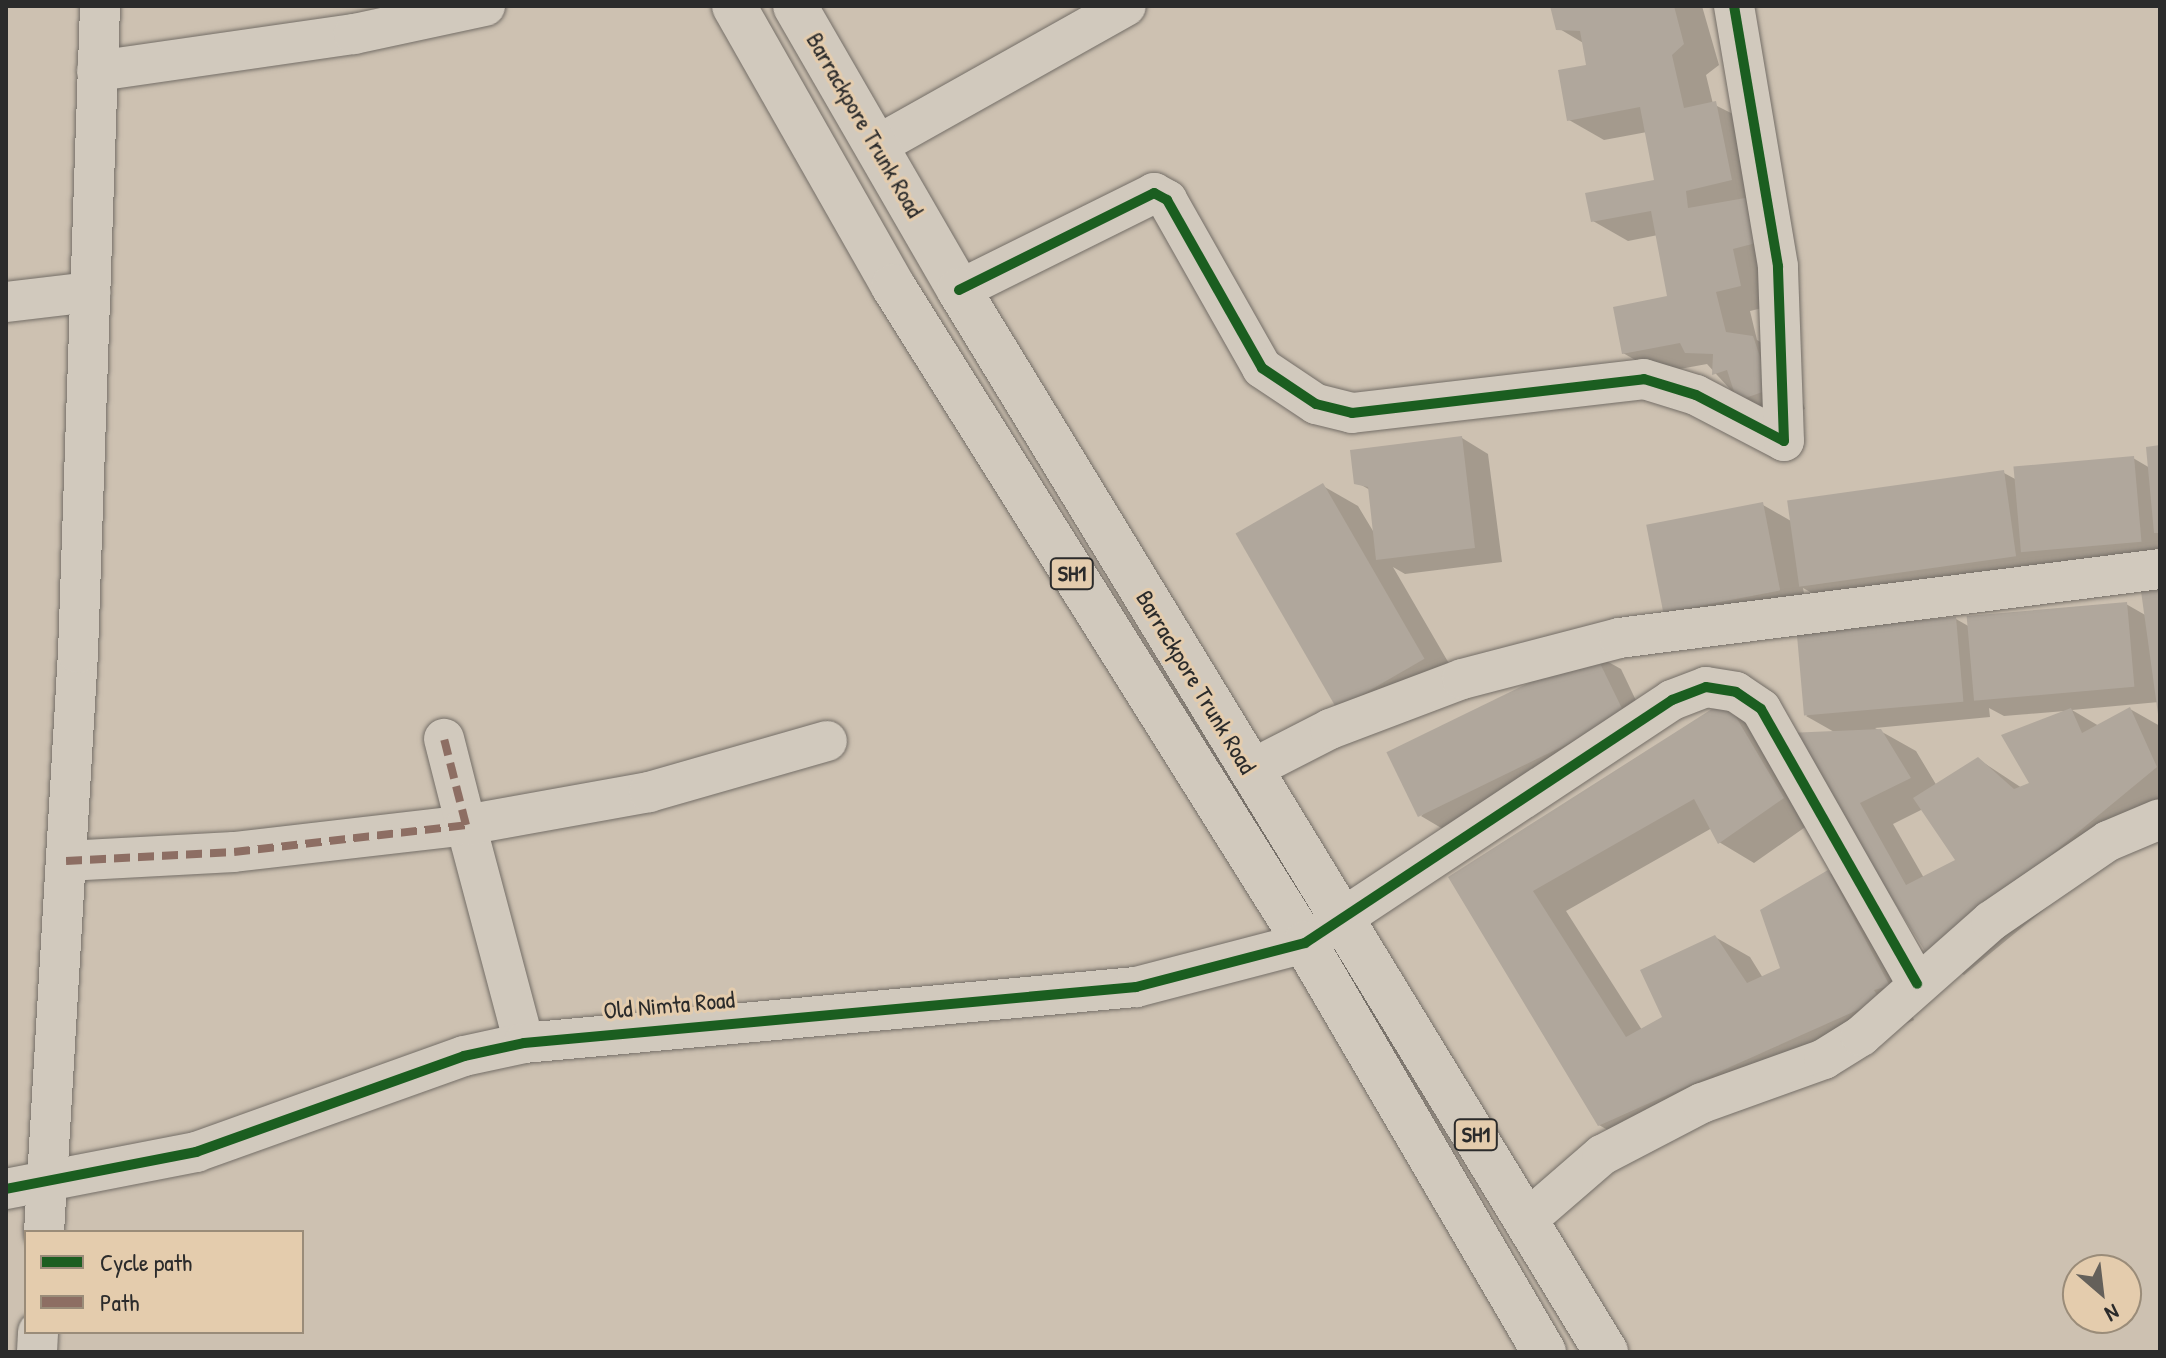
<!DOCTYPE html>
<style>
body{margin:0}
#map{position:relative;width:2166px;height:1358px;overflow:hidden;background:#cdc1b1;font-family:"Patrick Hand",sans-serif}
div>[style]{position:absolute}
.shadow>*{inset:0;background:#0003}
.building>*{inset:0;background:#b0a79c;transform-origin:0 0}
.roads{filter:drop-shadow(0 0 2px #746e67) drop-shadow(0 0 2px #746e67)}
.minor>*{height:40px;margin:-20px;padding:0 20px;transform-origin:20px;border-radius:20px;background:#d1c9bd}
.major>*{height:44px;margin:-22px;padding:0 22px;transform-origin:22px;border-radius:22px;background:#d1c9bd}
.quiet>*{height:8px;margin-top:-4px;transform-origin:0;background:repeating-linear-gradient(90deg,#8d6e63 0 16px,transparent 0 24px)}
.cycleway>*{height:10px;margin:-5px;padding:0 5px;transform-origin:5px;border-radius:5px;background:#1b5e20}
span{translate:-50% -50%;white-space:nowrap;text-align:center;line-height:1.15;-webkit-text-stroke:6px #e4ccad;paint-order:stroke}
.shield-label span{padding:2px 6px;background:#e4ccad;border:2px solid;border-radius:6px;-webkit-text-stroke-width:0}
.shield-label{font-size:22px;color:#2b2b2b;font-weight:700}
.street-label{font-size:24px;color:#2b2b2b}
.frame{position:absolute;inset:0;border:8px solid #2b2b2b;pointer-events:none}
.legend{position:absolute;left:24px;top:1230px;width:280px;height:104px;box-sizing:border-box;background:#e4ccad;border:2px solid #9a8c79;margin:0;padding:10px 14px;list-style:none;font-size:24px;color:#2b2b2b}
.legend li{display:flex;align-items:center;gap:16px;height:40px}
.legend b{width:40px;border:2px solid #9a8c79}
.north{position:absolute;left:2062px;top:1254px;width:80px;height:80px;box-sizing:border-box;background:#e4ccad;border:2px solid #9a8c79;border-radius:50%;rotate:152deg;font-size:22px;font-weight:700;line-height:32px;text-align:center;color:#2b2b2b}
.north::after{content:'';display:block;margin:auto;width:28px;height:36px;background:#64605a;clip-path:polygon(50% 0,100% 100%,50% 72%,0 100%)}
</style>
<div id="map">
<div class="shadow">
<div style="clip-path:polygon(1552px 6px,1702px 6px,1719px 65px,1706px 75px,1713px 104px,1751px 123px,1775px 305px,1750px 311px,1757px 340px,1788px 358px,1805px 409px,1774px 419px,1739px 399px,1707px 364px,1658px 373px,1623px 353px,1669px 298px,1658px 235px,1628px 241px,1593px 221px,1656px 182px,1647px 132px,1604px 140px,1569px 120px,1589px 66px,1585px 44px,1558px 28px)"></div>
<div style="clip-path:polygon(1462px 438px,1488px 454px,1502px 562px,1405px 574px,1393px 567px,1458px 679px,1339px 708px,1323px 486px,1358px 506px,1376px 536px,1370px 490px,1356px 482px)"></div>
<div style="clip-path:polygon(2160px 447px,2160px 558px,2051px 569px,2041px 563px,2042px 570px,1828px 602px,1803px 588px,1806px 604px,1692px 627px,1665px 611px,1763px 505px,1791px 521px,2004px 473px,2017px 480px,2133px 458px,2150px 468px)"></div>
<div style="clip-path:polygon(evenodd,2160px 590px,2160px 712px,2159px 702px,2072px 710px,2099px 726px,2130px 709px,2160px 726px,2160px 814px,1964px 975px,1930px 955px,1792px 735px,1836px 733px,1806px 716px,1956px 619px,1970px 627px,2126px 604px,2147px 616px,2160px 590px,1989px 708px,2004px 716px,2065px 711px,2032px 783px,2022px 788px,1978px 759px,1937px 786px,1916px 751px,1875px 728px,1990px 717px,1989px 708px,2160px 590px,1923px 809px,1958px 861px,1924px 878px,1893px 824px,1923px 809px)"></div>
<div style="clip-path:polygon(1594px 654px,1621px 669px,1651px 732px,1448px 832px,1421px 816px)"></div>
<div style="clip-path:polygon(1726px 702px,1761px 722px,1818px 818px,1754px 863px,1719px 842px,1712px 828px,1566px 911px,1642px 1030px,1665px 1018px,1715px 937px,1750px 957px,1763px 978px,1782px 969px,1828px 872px,1863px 892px,1914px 1020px,1634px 1145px,1599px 1125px,1451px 878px)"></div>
</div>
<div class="building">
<div style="clip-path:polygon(1550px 6px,1674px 6px,1684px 44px,1672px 55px,1684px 108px,1716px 101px,1732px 180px,1686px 191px,1688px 208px,1745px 198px,1756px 243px,1733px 249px,1741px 286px,1716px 292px,1726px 332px,1753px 336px,1771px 389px,1737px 401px,1727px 370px,1712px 375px,1713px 354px,1685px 353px,1680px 343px,1622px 354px,1613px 307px,1667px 296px,1651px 211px,1591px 222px,1585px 193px,1654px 180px,1640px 107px,1567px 121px,1558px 70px,1586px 65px,1580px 31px,1556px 30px)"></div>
<div style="clip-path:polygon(1462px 436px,1475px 548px,1376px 560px,1368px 487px,1354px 484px,1350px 450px)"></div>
<div style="clip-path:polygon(2160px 445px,2160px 533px,2154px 533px,2146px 447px)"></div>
<div style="left:2134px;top:456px;width:86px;height:121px;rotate:85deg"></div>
<div style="left:2004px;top:470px;width:87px;height:219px;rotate:82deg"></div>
<div style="left:1323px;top:483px;width:203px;height:101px;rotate:60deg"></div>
<div style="left:1763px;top:502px;width:90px;height:119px;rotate:79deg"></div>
<div style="clip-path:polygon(2160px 588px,2160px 713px,2158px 714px,2141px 591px)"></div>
<div style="left:2127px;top:602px;width:85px;height:161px;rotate:85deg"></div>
<div style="left:1956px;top:617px;width:85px;height:160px;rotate:85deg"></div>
<div style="left:1594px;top:651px;width:72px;height:231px;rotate:64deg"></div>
<div style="clip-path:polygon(1726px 700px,1784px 798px,1718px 844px,1694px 799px,1533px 891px,1626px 1037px,1662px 1017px,1640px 970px,1715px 935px,1747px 983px,1780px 968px,1760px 910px,1828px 870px,1890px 986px,1874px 990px,1880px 1000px,1598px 1126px,1448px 877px)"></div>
<div style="clip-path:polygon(2130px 707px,2157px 767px,1928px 956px,1788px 733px,1881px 729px,1911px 778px,1860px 803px,1906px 885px,1955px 860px,1913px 798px,1978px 757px,2014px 789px,2029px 783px,2001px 735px,2071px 708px,2082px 733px)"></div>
</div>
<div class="roads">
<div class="minor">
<div style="left:97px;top:71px;width:260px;rotate:-8.2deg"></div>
<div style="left:354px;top:34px;width:134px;rotate:-12.1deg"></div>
<div style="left:878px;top:145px;width:284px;rotate:-29.3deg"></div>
<div style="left:959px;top:290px;width:218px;rotate:-26.4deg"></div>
<div style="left:1154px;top:193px;width:15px;rotate:28deg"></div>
<div style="left:1167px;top:200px;width:193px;rotate:60.5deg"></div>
<div style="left:1262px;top:368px;width:65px;rotate:33.7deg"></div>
<div style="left:1316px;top:404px;width:37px;rotate:14deg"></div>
<div style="left:1352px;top:413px;width:294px;rotate:-6.6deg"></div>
<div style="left:1644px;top:379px;width:54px;rotate:17.1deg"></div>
<div style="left:1696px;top:395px;width:99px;rotate:27.6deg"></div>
<div style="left:1784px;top:441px;width:175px;rotate:-92deg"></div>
<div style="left:1778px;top:266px;width:264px;rotate:-99.6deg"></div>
<div style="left:6px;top:302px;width:85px;rotate:-6.8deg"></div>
<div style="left:1250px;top:770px;width:90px;rotate:-27.1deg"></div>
<div style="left:1330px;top:729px;width:141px;rotate:-20.7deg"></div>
<div style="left:1462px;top:679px;width:162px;rotate:-14.6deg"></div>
<div style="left:1619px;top:638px;width:545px;rotate:-7.27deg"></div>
<div style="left:66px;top:861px;width:168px;rotate:-3.1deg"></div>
<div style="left:234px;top:852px;width:234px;rotate:-6.6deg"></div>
<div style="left:466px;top:825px;width:89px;rotate:-104.3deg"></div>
<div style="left:524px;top:1043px;width:226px;rotate:-104.9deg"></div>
<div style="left:466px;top:825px;width:186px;rotate:-10.2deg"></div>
<div style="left:649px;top:792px;width:185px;rotate:-16deg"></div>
<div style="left:6px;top:1189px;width:194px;rotate:-11deg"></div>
<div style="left:196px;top:1152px;width:285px;rotate:-19.7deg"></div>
<div style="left:464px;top:1056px;width:61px;rotate:-12.2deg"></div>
<div style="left:524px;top:1043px;width:615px;rotate:-5.23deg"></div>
<div style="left:1136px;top:987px;width:175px;rotate:-14.6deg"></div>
<div style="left:1305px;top:943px;width:440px;rotate:-33.5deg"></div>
<div style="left:1672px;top:700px;width:36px;rotate:-21deg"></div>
<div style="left:1706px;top:687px;width:30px;rotate:9deg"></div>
<div style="left:1736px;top:692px;width:30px;rotate:34deg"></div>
<div style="left:1761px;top:709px;width:316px;rotate:60.4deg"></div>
<div style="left:1528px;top:1219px;width:98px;rotate:-40.9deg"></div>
<div style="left:1602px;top:1155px;width:113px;rotate:-27.5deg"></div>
<div style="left:1702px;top:1103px;width:130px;rotate:-19.8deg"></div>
<div style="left:1824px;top:1059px;width:44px;rotate:-31.9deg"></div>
<div style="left:1861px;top:1036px;width:174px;rotate:-41.5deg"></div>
<div style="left:1991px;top:921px;width:142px;rotate:-34.4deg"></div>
<div style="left:2108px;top:841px;width:56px;rotate:-22.9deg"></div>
<div style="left:44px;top:1232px;width:580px;rotate:-86.64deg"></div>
<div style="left:78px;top:653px;width:647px;rotate:-88.05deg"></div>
<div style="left:37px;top:1352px;width:20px;rotate:-87deg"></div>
</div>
<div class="major">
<div style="left:734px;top:6px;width:322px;rotate:60.4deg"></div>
<div style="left:893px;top:286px;width:775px;rotate:57.91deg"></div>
<div style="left:1305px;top:943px;width:474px;rotate:59.7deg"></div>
<div style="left:795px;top:6px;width:328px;rotate:60deg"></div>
<div style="left:959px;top:290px;width:1244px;rotate:58.65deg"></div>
</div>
</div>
<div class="quiet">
<div style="left:66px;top:861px;width:168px;rotate:-3.1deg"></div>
<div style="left:234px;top:852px;width:234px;rotate:-6.6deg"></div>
<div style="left:466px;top:825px;width:89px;rotate:-104.3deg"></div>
</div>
<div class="cycleway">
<div style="left:959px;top:290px;width:218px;rotate:-26.4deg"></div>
<div style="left:1154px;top:193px;width:15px;rotate:28deg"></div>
<div style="left:1167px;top:200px;width:193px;rotate:60.5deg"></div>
<div style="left:1262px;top:368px;width:65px;rotate:33.7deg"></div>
<div style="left:1316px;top:404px;width:37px;rotate:14deg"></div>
<div style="left:1352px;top:413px;width:294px;rotate:-6.6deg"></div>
<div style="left:1644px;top:379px;width:54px;rotate:17.1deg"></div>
<div style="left:1696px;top:395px;width:99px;rotate:27.6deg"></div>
<div style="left:1784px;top:441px;width:175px;rotate:-92deg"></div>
<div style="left:1778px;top:266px;width:264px;rotate:-99.6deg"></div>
<div style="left:6px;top:1189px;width:194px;rotate:-11deg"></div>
<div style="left:196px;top:1152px;width:285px;rotate:-19.7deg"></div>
<div style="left:464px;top:1056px;width:61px;rotate:-12.2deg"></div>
<div style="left:524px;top:1043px;width:615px;rotate:-5.23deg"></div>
<div style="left:1136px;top:987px;width:175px;rotate:-14.6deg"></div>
<div style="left:1305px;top:943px;width:440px;rotate:-33.5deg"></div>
<div style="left:1672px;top:700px;width:36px;rotate:-21deg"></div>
<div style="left:1706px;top:687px;width:30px;rotate:9deg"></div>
<div style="left:1736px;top:692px;width:30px;rotate:34deg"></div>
<div style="left:1761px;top:709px;width:316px;rotate:60.4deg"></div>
</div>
<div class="shield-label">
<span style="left:1072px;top:574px">SH1</span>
<span style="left:1476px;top:1135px">SH1</span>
</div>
<div class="street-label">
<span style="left:865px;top:125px;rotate:60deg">Barrackpore Trunk Road</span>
<span style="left:1196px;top:682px;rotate:59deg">Barrackpore Trunk Road</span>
<span style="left:669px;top:1005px;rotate:-5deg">Old Nimta Road</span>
</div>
<div class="frame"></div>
<ul class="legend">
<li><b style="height:10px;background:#1b5e20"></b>Cycle path</li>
<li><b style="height:10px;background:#8d6e63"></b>Path</li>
</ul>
<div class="north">N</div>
</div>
